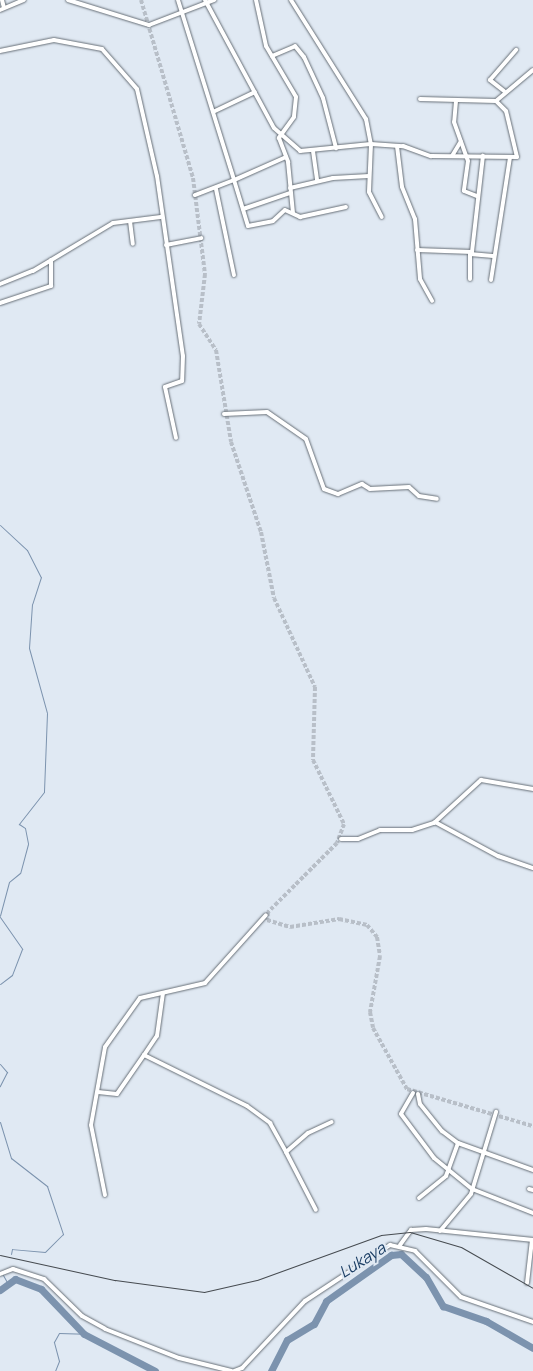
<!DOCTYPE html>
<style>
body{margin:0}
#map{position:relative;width:533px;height:1371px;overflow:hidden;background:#e0e9f3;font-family:Manrope,sans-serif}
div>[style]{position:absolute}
.stream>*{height:1px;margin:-0.5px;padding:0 0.5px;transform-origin:0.5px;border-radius:0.5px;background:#7c93ae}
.river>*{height:7px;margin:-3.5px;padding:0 3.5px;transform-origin:3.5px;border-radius:3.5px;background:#7c93ae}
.street-tunnel>*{height:4px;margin-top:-2px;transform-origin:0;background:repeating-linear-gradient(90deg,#b8bfc8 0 4px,transparent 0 6px)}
.roads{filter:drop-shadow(0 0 1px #676f77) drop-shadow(0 0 1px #676f77)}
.street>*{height:4px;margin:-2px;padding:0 2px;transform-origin:2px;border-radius:2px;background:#fff}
.rail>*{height:1px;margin:-0.5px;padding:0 0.5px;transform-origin:0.5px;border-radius:0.5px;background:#464b50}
span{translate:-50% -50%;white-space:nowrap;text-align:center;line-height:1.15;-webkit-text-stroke:4px #e0e9f3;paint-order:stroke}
.water-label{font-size:16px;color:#1b3e64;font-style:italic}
</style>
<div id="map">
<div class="stream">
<div style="left:0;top:525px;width:37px;rotate:43deg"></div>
<div style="left:27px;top:550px;width:30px;rotate:63deg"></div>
<div style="left:41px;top:577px;width:28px;rotate:108deg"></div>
<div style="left:32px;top:604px;width:44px;rotate:93.9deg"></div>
<div style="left:29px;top:648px;width:67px;rotate:74.5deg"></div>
<div style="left:47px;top:713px;width:79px;rotate:92.2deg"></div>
<div style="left:44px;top:792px;width:41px;rotate:128deg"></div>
<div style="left:19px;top:824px;width:7px;rotate:34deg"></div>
<div style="left:25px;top:828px;width:16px;rotate:79deg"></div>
<div style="left:28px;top:844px;width:30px;rotate:105deg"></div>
<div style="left:20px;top:873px;width:14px;rotate:141deg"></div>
<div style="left:9px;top:882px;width:35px;rotate:105deg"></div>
<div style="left:0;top:917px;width:39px;rotate:55deg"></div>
<div style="left:22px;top:949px;width:28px;rotate:111deg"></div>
<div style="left:12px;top:975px;width:15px;rotate:143deg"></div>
<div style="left:0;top:1064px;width:11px;rotate:49deg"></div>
<div style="left:7px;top:1072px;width:16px;rotate:117deg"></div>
<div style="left:0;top:1122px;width:38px;rotate:73deg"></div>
<div style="left:11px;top:1158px;width:46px;rotate:37.9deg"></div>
<div style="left:47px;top:1186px;width:51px;rotate:71.6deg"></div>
<div style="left:63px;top:1234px;width:25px;rotate:135deg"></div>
<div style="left:45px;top:1252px;width:33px;rotate:-175deg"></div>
<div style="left:12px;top:1249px;width:5px;rotate:101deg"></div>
<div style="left:3px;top:1275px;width:10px;rotate:61deg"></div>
<div style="left:55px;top:1371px;width:11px;rotate:-68deg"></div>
<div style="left:59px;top:1361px;width:20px;rotate:-105deg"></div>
<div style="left:54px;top:1342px;width:10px;rotate:-61deg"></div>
<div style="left:59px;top:1333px;width:25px;rotate:2deg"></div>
</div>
<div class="river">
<div style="left:0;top:1290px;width:19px;rotate:-36deg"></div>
<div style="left:15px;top:1279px;width:28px;rotate:21deg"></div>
<div style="left:41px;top:1289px;width:62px;rotate:46.3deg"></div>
<div style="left:84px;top:1334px;width:80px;rotate:27.5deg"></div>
<div style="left:271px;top:1371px;width:35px;rotate:-63deg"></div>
<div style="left:287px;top:1340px;width:31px;rotate:-31deg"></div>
<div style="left:314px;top:1324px;width:26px;rotate:-62deg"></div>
<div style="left:326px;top:1301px;width:80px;rotate:-35.3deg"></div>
<div style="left:391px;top:1255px;width:10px;rotate:-6deg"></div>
<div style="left:401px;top:1254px;width:34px;rotate:43deg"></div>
<div style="left:426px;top:1277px;width:34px;rotate:60deg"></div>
<div style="left:443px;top:1306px;width:46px;rotate:19.2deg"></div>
<div style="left:486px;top:1321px;width:54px;rotate:29.9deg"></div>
</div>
<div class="street-tunnel">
<div style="left:141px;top:0;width:185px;rotate:73.7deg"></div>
<div style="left:193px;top:178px;width:97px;rotate:82.9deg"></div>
<div style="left:205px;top:274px;width:50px;rotate:96.8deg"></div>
<div style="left:199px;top:324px;width:31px;rotate:57deg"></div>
<div style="left:216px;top:350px;width:93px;rotate:80.7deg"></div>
<div style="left:231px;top:442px;width:95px;rotate:71.6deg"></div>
<div style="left:261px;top:532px;width:67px;rotate:78.9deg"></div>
<div style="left:274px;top:598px;width:98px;rotate:65.3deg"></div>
<div style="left:315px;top:687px;width:73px;rotate:91.6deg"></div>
<div style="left:313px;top:760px;width:71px;rotate:64.2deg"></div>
<div style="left:344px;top:824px;width:20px;rotate:110deg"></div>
<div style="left:337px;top:843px;width:98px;rotate:135deg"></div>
<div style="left:268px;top:912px;width:8px;rotate:97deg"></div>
<div style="left:267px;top:920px;width:24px;rotate:17deg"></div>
<div style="left:290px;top:927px;width:50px;rotate:-9.3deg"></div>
<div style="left:339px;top:919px;width:29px;rotate:12deg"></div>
<div style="left:367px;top:925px;width:16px;rotate:50deg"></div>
<div style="left:377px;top:937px;width:19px;rotate:81deg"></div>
<div style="left:380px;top:956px;width:57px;rotate:100.1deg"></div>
<div style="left:370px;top:1012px;width:16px;rotate:79deg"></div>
<div style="left:373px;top:1028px;width:70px;rotate:60.9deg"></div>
<div style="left:407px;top:1089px;width:131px;rotate:16.4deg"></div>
</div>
<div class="roads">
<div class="street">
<div style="left:2px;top:0;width:8px;rotate:76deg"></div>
<div style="left:68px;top:0;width:85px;rotate:17.2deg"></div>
<div style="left:149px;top:25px;width:70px;rotate:-21deg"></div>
<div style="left:178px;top:0;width:189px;rotate:72.7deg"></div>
<div style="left:234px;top:180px;width:42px;rotate:159deg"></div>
<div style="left:205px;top:0;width:145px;rotate:61.7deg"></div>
<div style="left:274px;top:128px;width:35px;rotate:41deg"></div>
<div style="left:300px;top:151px;width:71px;rotate:-5.6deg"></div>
<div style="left:371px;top:144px;width:32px;rotate:4deg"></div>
<div style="left:403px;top:146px;width:30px;rotate:20deg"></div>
<div style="left:431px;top:156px;width:86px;rotate:0.7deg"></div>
<div style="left:517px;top:157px;width:47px;rotate:-103.4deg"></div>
<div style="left:506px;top:111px;width:14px;rotate:-135deg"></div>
<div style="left:496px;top:101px;width:76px;rotate:-178.5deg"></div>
<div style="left:256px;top:0;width:47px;rotate:77.7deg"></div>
<div style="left:266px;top:46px;width:59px;rotate:59.5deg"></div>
<div style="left:296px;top:97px;width:20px;rotate:96deg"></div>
<div style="left:294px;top:117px;width:26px;rotate:126deg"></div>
<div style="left:279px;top:138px;width:26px;rotate:69deg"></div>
<div style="left:288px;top:162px;width:51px;rotate:84.4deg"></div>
<div style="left:291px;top:0;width:141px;rotate:57.8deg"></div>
<div style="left:366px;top:119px;width:25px;rotate:79deg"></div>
<div style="left:371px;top:144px;width:48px;rotate:92.4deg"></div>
<div style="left:369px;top:192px;width:28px;rotate:63deg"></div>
<div style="left:0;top:10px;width:26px;rotate:-23deg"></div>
<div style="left:0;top:51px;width:55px;rotate:-11.5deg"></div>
<div style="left:54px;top:40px;width:49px;rotate:10.6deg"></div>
<div style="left:102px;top:49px;width:53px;rotate:48.8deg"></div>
<div style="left:137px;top:89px;width:89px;rotate:77.1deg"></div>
<div style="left:157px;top:176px;width:182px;rotate:81.8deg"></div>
<div style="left:183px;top:356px;width:25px;rotate:92deg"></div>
<div style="left:182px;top:381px;width:18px;rotate:161deg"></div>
<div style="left:165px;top:387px;width:52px;rotate:77.8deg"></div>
<div style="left:272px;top:56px;width:25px;rotate:-23deg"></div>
<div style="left:295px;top:46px;width:14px;rotate:51deg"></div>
<div style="left:304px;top:57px;width:45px;rotate:65.1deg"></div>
<div style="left:323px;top:98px;width:52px;rotate:75.4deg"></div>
<div style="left:504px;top:91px;width:18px;rotate:-142deg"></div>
<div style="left:490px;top:80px;width:40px;rotate:-49deg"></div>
<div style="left:456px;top:101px;width:21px;rotate:95deg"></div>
<div style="left:454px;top:122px;width:41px;rotate:70.3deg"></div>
<div style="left:468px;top:161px;width:30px;rotate:98deg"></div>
<div style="left:464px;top:191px;width:14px;rotate:21deg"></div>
<div style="left:496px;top:101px;width:48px;rotate:-40deg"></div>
<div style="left:215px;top:111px;width:44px;rotate:-25.4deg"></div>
<div style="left:397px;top:146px;width:41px;rotate:83deg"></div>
<div style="left:402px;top:187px;width:35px;rotate:68deg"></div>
<div style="left:415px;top:219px;width:60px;rotate:85.2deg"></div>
<div style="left:420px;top:279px;width:25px;rotate:61deg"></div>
<div style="left:313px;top:151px;width:29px;rotate:82deg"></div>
<div style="left:452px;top:156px;width:17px;rotate:-59deg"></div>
<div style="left:286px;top:157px;width:57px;rotate:156.1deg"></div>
<div style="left:234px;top:180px;width:48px;rotate:73.1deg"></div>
<div style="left:248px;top:226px;width:25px;rotate:-11deg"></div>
<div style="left:273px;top:221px;width:16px;rotate:-43deg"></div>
<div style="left:285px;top:210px;width:17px;rotate:25deg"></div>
<div style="left:300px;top:217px;width:47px;rotate:-12.3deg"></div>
<div style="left:290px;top:188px;width:44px;rotate:-13.1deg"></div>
<div style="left:333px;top:178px;width:36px;rotate:-3deg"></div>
<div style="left:216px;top:189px;width:88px;rotate:78.2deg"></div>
<div style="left:243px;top:209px;width:50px;rotate:-18.8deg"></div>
<div style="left:130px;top:221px;width:23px;rotate:83deg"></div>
<div style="left:166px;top:245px;width:36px;rotate:-11deg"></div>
<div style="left:417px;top:250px;width:55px;rotate:2.1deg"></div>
<div style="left:472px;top:252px;width:97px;rotate:-83.5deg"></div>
<div style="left:470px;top:279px;width:25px;rotate:-90deg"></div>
<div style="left:470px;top:254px;width:23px;rotate:5deg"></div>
<div style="left:491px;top:280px;width:124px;rotate:-81.2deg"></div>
<div style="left:0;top:284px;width:35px;rotate:-22deg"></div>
<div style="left:33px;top:271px;width:93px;rotate:-31deg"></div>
<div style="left:113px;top:223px;width:48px;rotate:-7.1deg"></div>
<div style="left:0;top:303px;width:54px;rotate:-18.4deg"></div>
<div style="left:51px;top:286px;width:26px;rotate:-90deg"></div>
<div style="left:224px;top:414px;width:43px;rotate:-2.7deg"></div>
<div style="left:267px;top:412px;width:47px;rotate:34.7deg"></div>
<div style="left:306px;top:439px;width:53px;rotate:70.2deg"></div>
<div style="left:324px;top:489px;width:15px;rotate:20deg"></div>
<div style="left:338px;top:494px;width:26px;rotate:-23deg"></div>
<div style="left:362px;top:484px;width:9px;rotate:32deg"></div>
<div style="left:370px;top:489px;width:39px;rotate:-3deg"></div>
<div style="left:409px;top:487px;width:13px;rotate:42deg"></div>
<div style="left:419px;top:496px;width:18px;rotate:9deg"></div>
<div style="left:435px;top:822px;width:72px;rotate:28.4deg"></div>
<div style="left:498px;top:856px;width:37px;rotate:19deg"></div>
<div style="left:341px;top:839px;width:17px"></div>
<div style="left:358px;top:839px;width:24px;rotate:-22deg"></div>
<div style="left:380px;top:830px;width:32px"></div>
<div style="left:412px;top:830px;width:23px;rotate:-18deg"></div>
<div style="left:434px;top:823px;width:64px;rotate:-42.5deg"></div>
<div style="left:481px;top:780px;width:53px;rotate:9.8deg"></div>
<div style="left:144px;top:1055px;width:23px;rotate:-56deg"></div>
<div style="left:157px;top:1036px;width:43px;rotate:-82.1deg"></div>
<div style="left:98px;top:1092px;width:19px;rotate:6deg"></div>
<div style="left:117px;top:1094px;width:47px;rotate:-55.3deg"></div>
<div style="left:144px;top:1055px;width:115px;rotate:26.3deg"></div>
<div style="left:247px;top:1106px;width:29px;rotate:36deg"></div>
<div style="left:270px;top:1123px;width:33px;rotate:61deg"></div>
<div style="left:286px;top:1152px;width:29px;rotate:-41deg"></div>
<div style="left:308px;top:1133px;width:26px;rotate:-25deg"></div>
<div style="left:413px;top:1093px;width:24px;rotate:120deg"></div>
<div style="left:401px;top:1114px;width:55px;rotate:53.1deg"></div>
<div style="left:434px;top:1158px;width:49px;rotate:39.2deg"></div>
<div style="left:472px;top:1189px;width:66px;rotate:21.5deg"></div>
<div style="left:418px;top:1094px;width:10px;rotate:79deg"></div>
<div style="left:420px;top:1104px;width:35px;rotate:51deg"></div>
<div style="left:442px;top:1131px;width:20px;rotate:37deg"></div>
<div style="left:458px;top:1143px;width:80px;rotate:19.8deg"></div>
<div style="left:286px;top:1152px;width:65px;rotate:62.7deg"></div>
<div style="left:529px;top:1189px;width:4px;rotate:14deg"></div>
<div style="left:105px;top:1195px;width:71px;rotate:-101.3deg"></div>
<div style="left:91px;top:1125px;width:79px;rotate:-79.8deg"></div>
<div style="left:105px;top:1047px;width:60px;rotate:-54.5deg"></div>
<div style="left:140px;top:998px;width:67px;rotate:-13deg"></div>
<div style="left:205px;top:983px;width:91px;rotate:-48.1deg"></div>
<div style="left:419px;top:1198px;width:35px;rotate:-39deg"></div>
<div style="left:446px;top:1176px;width:35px;rotate:-70deg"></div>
<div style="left:440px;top:1231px;width:48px;rotate:-50deg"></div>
<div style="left:471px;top:1194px;width:86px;rotate:-73deg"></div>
<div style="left:400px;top:1245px;width:19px;rotate:-54deg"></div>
<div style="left:411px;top:1230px;width:15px;rotate:-4deg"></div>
<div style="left:426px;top:1229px;width:108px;rotate:5.9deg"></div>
<div style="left:0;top:1274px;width:14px;rotate:-21deg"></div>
<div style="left:13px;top:1269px;width:33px;rotate:18deg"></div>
<div style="left:44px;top:1279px;width:53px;rotate:44.2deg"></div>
<div style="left:82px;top:1316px;width:26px;rotate:29deg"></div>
<div style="left:105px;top:1329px;width:79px;rotate:21.4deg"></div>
<div style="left:179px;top:1358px;width:54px;rotate:14deg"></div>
<div style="left:527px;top:1283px;width:43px;rotate:-83.4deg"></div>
<div style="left:234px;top:1371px;width:9px;rotate:-21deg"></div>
<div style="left:242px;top:1368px;width:92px;rotate:-46.8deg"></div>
<div style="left:305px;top:1301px;width:102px;rotate:-33.4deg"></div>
<div style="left:390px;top:1245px;width:26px;rotate:13deg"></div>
<div style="left:415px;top:1251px;width:65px;rotate:45deg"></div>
<div style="left:461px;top:1297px;width:76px;rotate:19.1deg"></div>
</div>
</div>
<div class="rail">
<div style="left:0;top:1255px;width:118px;rotate:12.3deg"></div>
<div style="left:115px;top:1280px;width:90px;rotate:7.7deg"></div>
<div style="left:204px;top:1292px;width:54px;rotate:-12.8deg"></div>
<div style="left:257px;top:1280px;width:132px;rotate:-19.9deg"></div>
<div style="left:381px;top:1235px;width:29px;rotate:-6deg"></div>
<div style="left:410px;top:1232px;width:53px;rotate:16.4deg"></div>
<div style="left:461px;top:1247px;width:83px;rotate:29.7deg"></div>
</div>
<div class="water-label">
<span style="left:362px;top:1260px;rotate:-32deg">Lukaya</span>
</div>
</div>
